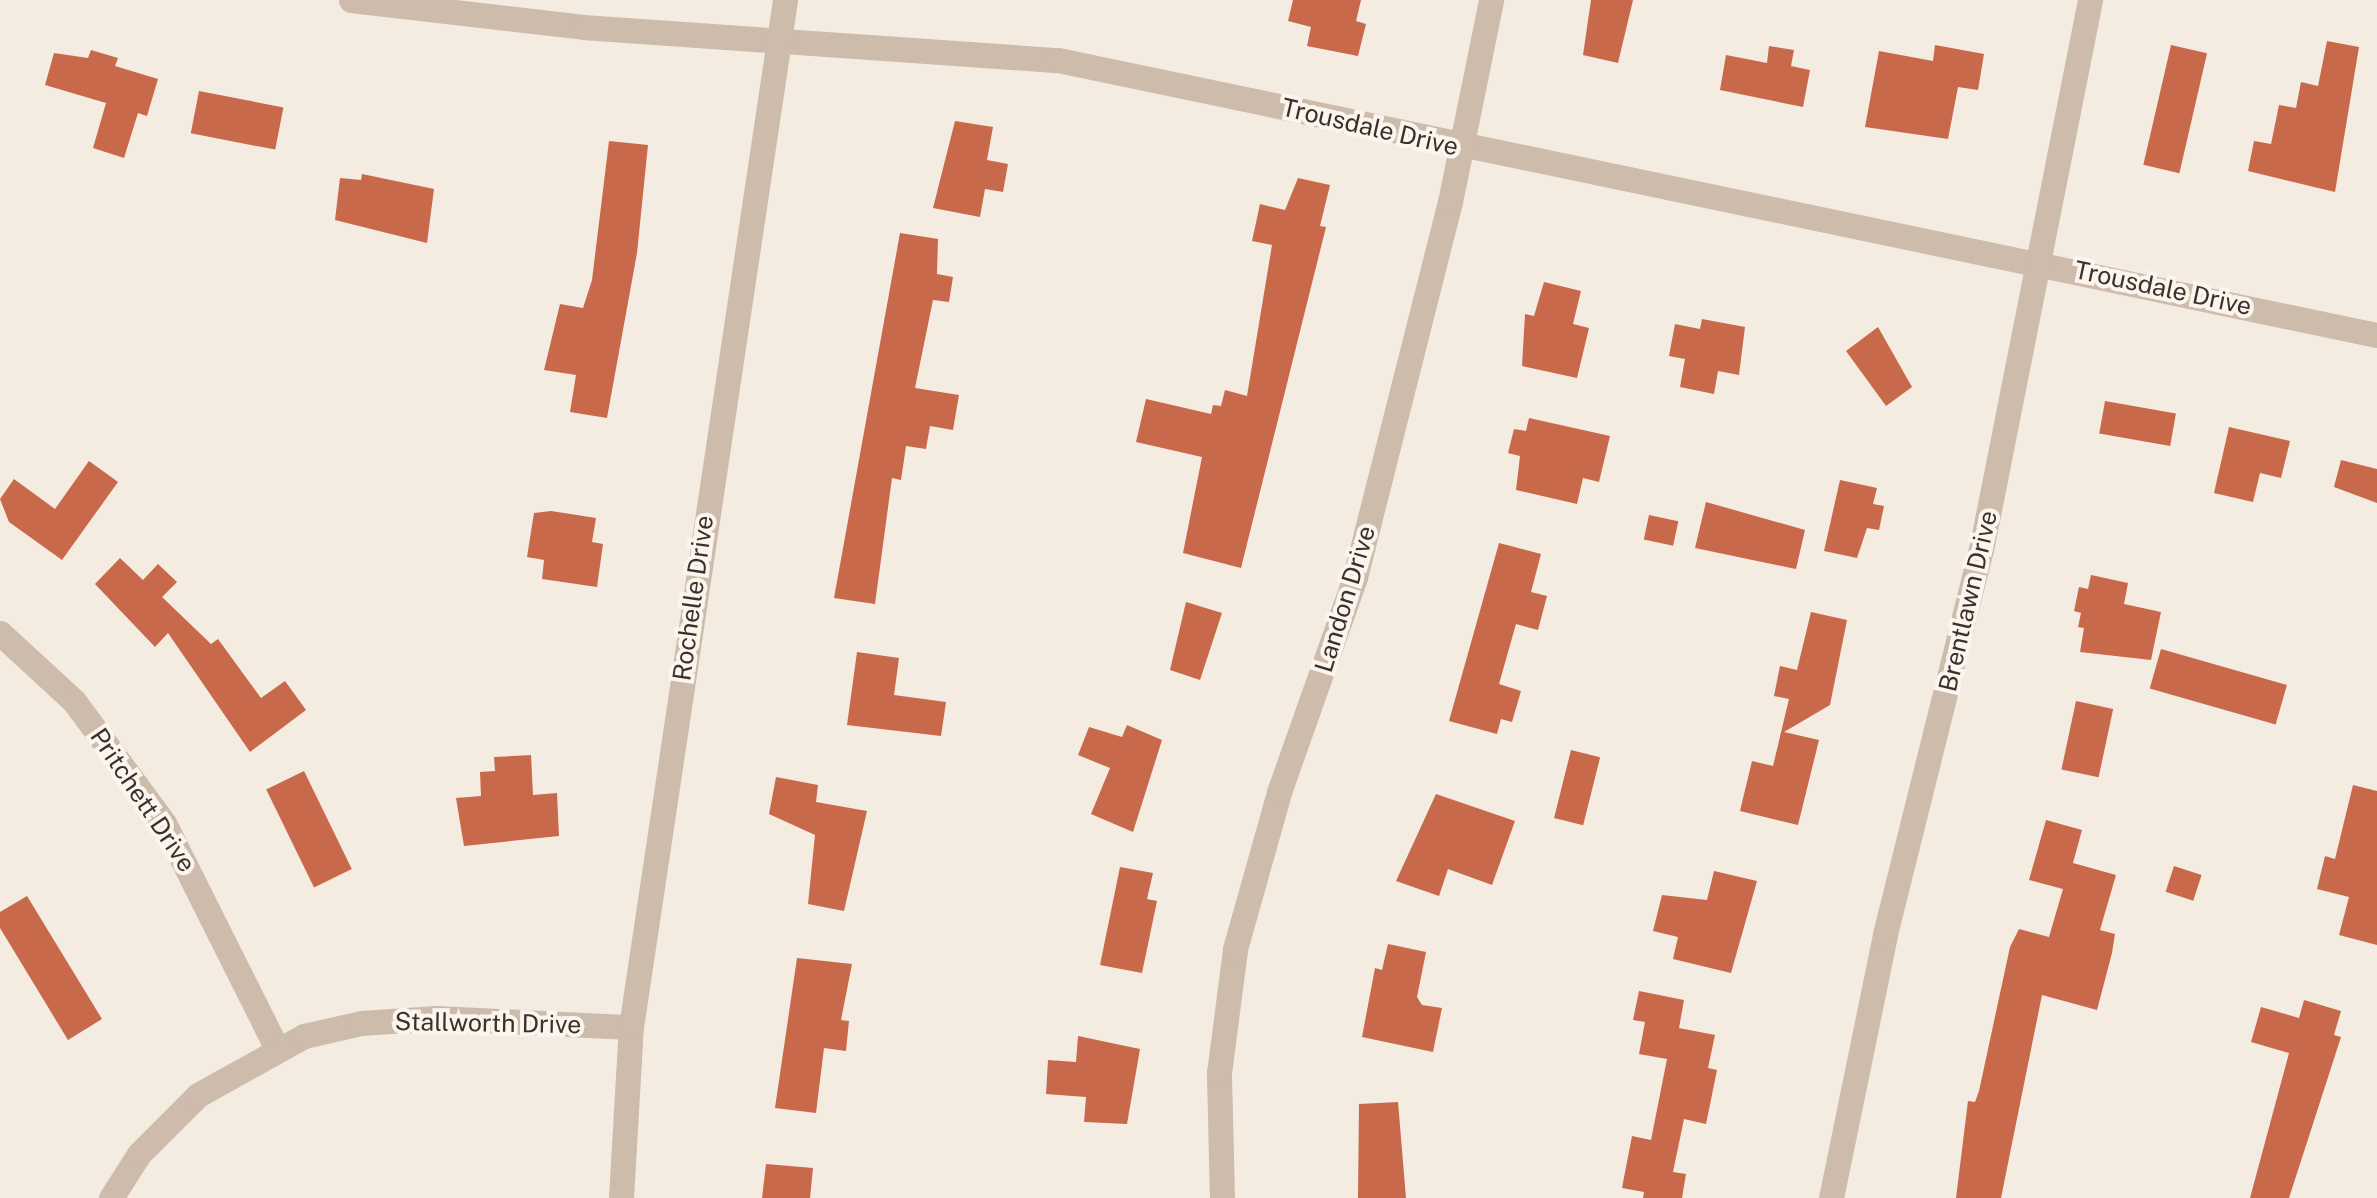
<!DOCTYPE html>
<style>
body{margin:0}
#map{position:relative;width:2377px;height:1198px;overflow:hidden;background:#f4ebe1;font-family:"Public Sans",sans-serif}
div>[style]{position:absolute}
.building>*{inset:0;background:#c8694b;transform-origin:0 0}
.minor>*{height:25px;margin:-12.5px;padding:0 12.5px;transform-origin:12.5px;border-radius:12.5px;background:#cdbbac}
span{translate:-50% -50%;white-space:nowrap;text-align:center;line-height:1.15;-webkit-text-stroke:8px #fbf5ee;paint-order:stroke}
.street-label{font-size:25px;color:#3b302b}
</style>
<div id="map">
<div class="building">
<div style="clip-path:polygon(1293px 0,1361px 0,1356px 21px,1366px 24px,1358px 56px,1307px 46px,1311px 27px,1288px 21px)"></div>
<div style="clip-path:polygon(1591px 0,1633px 0,1618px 63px,1583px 55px)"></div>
<div style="clip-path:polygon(2327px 41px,2359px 47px,2335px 192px,2248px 171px,2254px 141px,2271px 144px,2279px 105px,2296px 108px,2301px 82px,2318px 86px)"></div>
<div style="clip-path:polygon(1935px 45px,1984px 54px,1978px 90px,1958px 87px,1948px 139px,1865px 127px,1879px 51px,1933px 61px)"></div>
<div style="left:2171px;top:45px;width:37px;height:123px;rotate:13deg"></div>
<div style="clip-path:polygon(1769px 46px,1794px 50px,1791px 66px,1810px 70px,1803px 107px,1720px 90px,1726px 55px,1767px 63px)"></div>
<div style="clip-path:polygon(91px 50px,118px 58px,115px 66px,158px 79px,147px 116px,138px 113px,124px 158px,93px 148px,106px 103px,45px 85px,54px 53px,88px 58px)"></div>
<div style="left:199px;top:91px;width:86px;height:43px;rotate:11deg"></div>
<div style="clip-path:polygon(955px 121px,993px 127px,987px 160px,1008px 164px,1003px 192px,985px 189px,980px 217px,933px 208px)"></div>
<div style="clip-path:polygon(609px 141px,648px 145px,637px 253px,607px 418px,570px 412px,576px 375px,544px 370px,560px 304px,583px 308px,592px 280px)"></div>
<div style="clip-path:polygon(362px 174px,434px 189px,427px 243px,335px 220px,340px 178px,361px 180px)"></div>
<div style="clip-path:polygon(1298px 178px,1330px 185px,1320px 226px,1326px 227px,1241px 568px,1183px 553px,1202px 457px,1136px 442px,1146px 399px,1211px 414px,1213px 405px,1221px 406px,1225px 390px,1247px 396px,1272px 245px,1252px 241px,1260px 204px,1285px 210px)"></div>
<div style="clip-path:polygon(900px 233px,938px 239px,937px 274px,953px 277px,949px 302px,933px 300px,915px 388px,959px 395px,953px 430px,930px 426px,926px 449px,906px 446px,901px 480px,892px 478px,875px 604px,834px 598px)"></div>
<div style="clip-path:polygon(1544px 282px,1581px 291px,1573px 324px,1589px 328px,1577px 378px,1522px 366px,1525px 314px,1534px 316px)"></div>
<div style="clip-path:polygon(1702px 319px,1745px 327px,1739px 375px,1718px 371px,1714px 394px,1680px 387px,1685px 359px,1669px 356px,1675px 324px,1700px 329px)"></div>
<div style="clip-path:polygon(1878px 327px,1912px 387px,1886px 406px,1846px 351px)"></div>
<div style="left:2105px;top:401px;width:72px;height:33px;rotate:10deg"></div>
<div style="clip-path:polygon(1529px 418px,1610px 436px,1599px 482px,1583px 478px,1577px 504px,1516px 490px,1520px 456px,1508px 453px,1514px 429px,1526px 431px)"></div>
<div style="clip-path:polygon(2229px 427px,2290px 441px,2281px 478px,2260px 473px,2253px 502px,2214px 493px)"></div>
<div style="clip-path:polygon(2341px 460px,2377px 469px,2377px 503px,2334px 487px)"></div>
<div style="clip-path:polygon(89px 461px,118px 482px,62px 560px,9px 522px,0 499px,14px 479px,55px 509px)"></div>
<div style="clip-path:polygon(1840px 480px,1877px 488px,1873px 504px,1884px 506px,1879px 530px,1867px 528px,1857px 558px,1824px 551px)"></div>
<div style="clip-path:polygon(1706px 502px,1805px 530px,1796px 569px,1695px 548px)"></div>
<div style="clip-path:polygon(551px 511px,596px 518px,592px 542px,603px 544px,597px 587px,542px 579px,544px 560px,527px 557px,534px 513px)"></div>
<div style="left:1649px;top:515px;width:30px;height:25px;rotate:12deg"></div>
<div style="clip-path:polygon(1499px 543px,1541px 554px,1531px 592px,1547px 596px,1538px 630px,1516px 624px,1499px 684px,1521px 691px,1512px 722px,1501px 719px,1497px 734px,1449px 721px)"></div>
<div style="clip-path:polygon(120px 558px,143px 580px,158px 564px,177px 582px,162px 597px,211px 644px,218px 639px,261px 698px,285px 681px,306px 710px,250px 752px,168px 633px,155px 647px,95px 584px)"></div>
<div style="clip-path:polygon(2091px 575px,2128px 583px,2124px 604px,2161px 612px,2151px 660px,2080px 652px,2084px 628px,2078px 627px,2081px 613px,2074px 611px,2079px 587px,2088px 589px)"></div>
<div style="clip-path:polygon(1186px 602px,1222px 613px,1200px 680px,1170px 670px)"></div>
<div style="clip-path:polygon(1811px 612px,1847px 620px,1830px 705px,1784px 732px,1819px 740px,1798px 825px,1740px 811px,1752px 761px,1773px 766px,1789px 699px,1774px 696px,1780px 666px,1797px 670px)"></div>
<div style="left:2161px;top:649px;width:131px;height:41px;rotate:16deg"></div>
<div style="clip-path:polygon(857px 652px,899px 658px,894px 695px,946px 702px,941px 736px,847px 725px)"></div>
<div style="left:2076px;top:701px;width:38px;height:70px;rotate:12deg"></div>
<div style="clip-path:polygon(1127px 725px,1162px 740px,1133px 832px,1091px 814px,1110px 768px,1078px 755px,1089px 727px,1122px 737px)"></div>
<div style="left:1571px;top:750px;width:30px;height:70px;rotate:14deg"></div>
<div style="clip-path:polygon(531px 755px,533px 795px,557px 793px,559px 836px,464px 846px,456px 798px,481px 796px,480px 772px,495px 771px,494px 757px)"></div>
<div style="left:304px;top:771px;width:109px;height:42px;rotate:64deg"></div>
<div style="clip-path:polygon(776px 777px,818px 785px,816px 802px,867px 811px,844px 911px,808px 904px,815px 835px,769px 814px)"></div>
<div style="clip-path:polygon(2353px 785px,2377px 791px,2377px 945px,2339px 935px,2349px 897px,2317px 889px,2325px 856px,2335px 859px)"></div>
<div style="clip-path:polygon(1436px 794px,1515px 821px,1492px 885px,1448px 869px,1439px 896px,1396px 881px)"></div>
<div style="clip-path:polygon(2046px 820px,2082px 830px,2073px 863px,2116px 875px,2100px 930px,2115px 934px,2112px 953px,2097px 1010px,2042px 995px,2001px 1198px,1956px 1198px,1968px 1101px,1975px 1102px,1979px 1091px,2010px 947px,2019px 929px,2049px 937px,2063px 889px,2029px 880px)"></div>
<div style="left:2174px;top:866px;width:29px;height:27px;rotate:18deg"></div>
<div style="clip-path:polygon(1120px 867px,1153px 873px,1147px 899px,1157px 901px,1142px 973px,1100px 965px)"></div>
<div style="clip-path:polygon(1714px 871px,1757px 881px,1731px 973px,1673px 959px,1678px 937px,1653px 931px,1662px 895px,1707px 900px)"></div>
<div style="clip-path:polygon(27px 896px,102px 1019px,68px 1040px,0 928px,0 912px)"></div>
<div style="clip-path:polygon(1388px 944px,1426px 952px,1417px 997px,1422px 1005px,1442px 1008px,1433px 1052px,1362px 1037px,1375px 968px,1382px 970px)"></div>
<div style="clip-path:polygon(797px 958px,852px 964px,841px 1020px,849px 1021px,846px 1051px,824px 1048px,816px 1113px,775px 1108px)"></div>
<div style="clip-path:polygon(1639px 991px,1684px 1000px,1679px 1028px,1715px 1035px,1708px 1068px,1717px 1070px,1706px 1124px,1684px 1119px,1673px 1172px,1686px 1174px,1682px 1198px,1643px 1198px,1644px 1192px,1622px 1188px,1632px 1136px,1651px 1140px,1667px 1059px,1639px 1054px,1645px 1022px,1633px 1020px)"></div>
<div style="clip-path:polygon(2304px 1000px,2341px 1011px,2334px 1035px,2341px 1037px,2289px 1198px,2250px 1198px,2289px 1053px,2251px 1042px,2261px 1007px,2299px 1018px)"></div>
<div style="clip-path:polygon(1078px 1036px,1140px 1049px,1127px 1124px,1084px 1122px,1086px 1097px,1046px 1094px,1048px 1060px,1076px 1062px)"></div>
<div style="clip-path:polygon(1398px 1102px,1406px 1198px,1358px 1198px,1359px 1104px)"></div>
<div style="clip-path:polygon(766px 1164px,813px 1168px,810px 1198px,762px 1198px)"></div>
</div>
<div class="minor">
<div style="left:351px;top:0;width:234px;rotate:6.6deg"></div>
<div style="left:583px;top:27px;width:476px;rotate:4deg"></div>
<div style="left:1058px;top:60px;width:1347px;rotate:11.78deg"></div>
<div style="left:0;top:633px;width:100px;rotate:42.6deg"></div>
<div style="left:74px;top:701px;width:152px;rotate:53.6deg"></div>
<div style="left:164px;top:823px;width:250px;rotate:63.4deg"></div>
<div style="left:111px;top:1198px;width:52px;rotate:-57.5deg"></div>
<div style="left:139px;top:1154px;width:83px;rotate:-45deg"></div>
<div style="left:198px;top:1095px;width:121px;rotate:-29.1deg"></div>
<div style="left:304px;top:1036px;width:58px;rotate:-12.8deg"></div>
<div style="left:361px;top:1023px;width:76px;rotate:-3.8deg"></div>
<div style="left:437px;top:1018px;width:194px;rotate:2.7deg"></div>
<div style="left:621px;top:1198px;width:171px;rotate:-86.7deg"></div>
<div style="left:631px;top:1027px;width:1038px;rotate:-81.47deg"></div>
<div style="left:1222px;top:1198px;width:125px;rotate:-91.4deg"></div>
<div style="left:1219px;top:1073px;width:125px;rotate:-82.6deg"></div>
<div style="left:1235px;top:949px;width:163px;rotate:-74.3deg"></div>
<div style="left:1279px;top:792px;width:228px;rotate:-70.5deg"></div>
<div style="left:1355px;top:577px;width:387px;rotate:-75.8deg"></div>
<div style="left:1450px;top:202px;width:206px;rotate:-78.5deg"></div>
<div style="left:1831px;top:1198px;width:269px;rotate:-78.4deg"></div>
<div style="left:1885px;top:934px;width:396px;rotate:-76deg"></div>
<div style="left:1981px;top:550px;width:561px;rotate:-78.79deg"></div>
</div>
<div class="street-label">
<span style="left:1370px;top:127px;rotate:13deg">Trousdale Drive</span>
<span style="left:2163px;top:288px;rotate:12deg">Trousdale Drive</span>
<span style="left:693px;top:598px;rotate:-82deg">Rochelle Drive</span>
<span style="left:1345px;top:599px;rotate:-73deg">Landon Drive</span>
<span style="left:1968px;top:601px;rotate:-77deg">Brentlawn Drive</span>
<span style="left:143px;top:800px;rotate:56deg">Pritchett Drive</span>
<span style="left:488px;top:1023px;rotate:1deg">Stallworth Drive</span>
</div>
</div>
